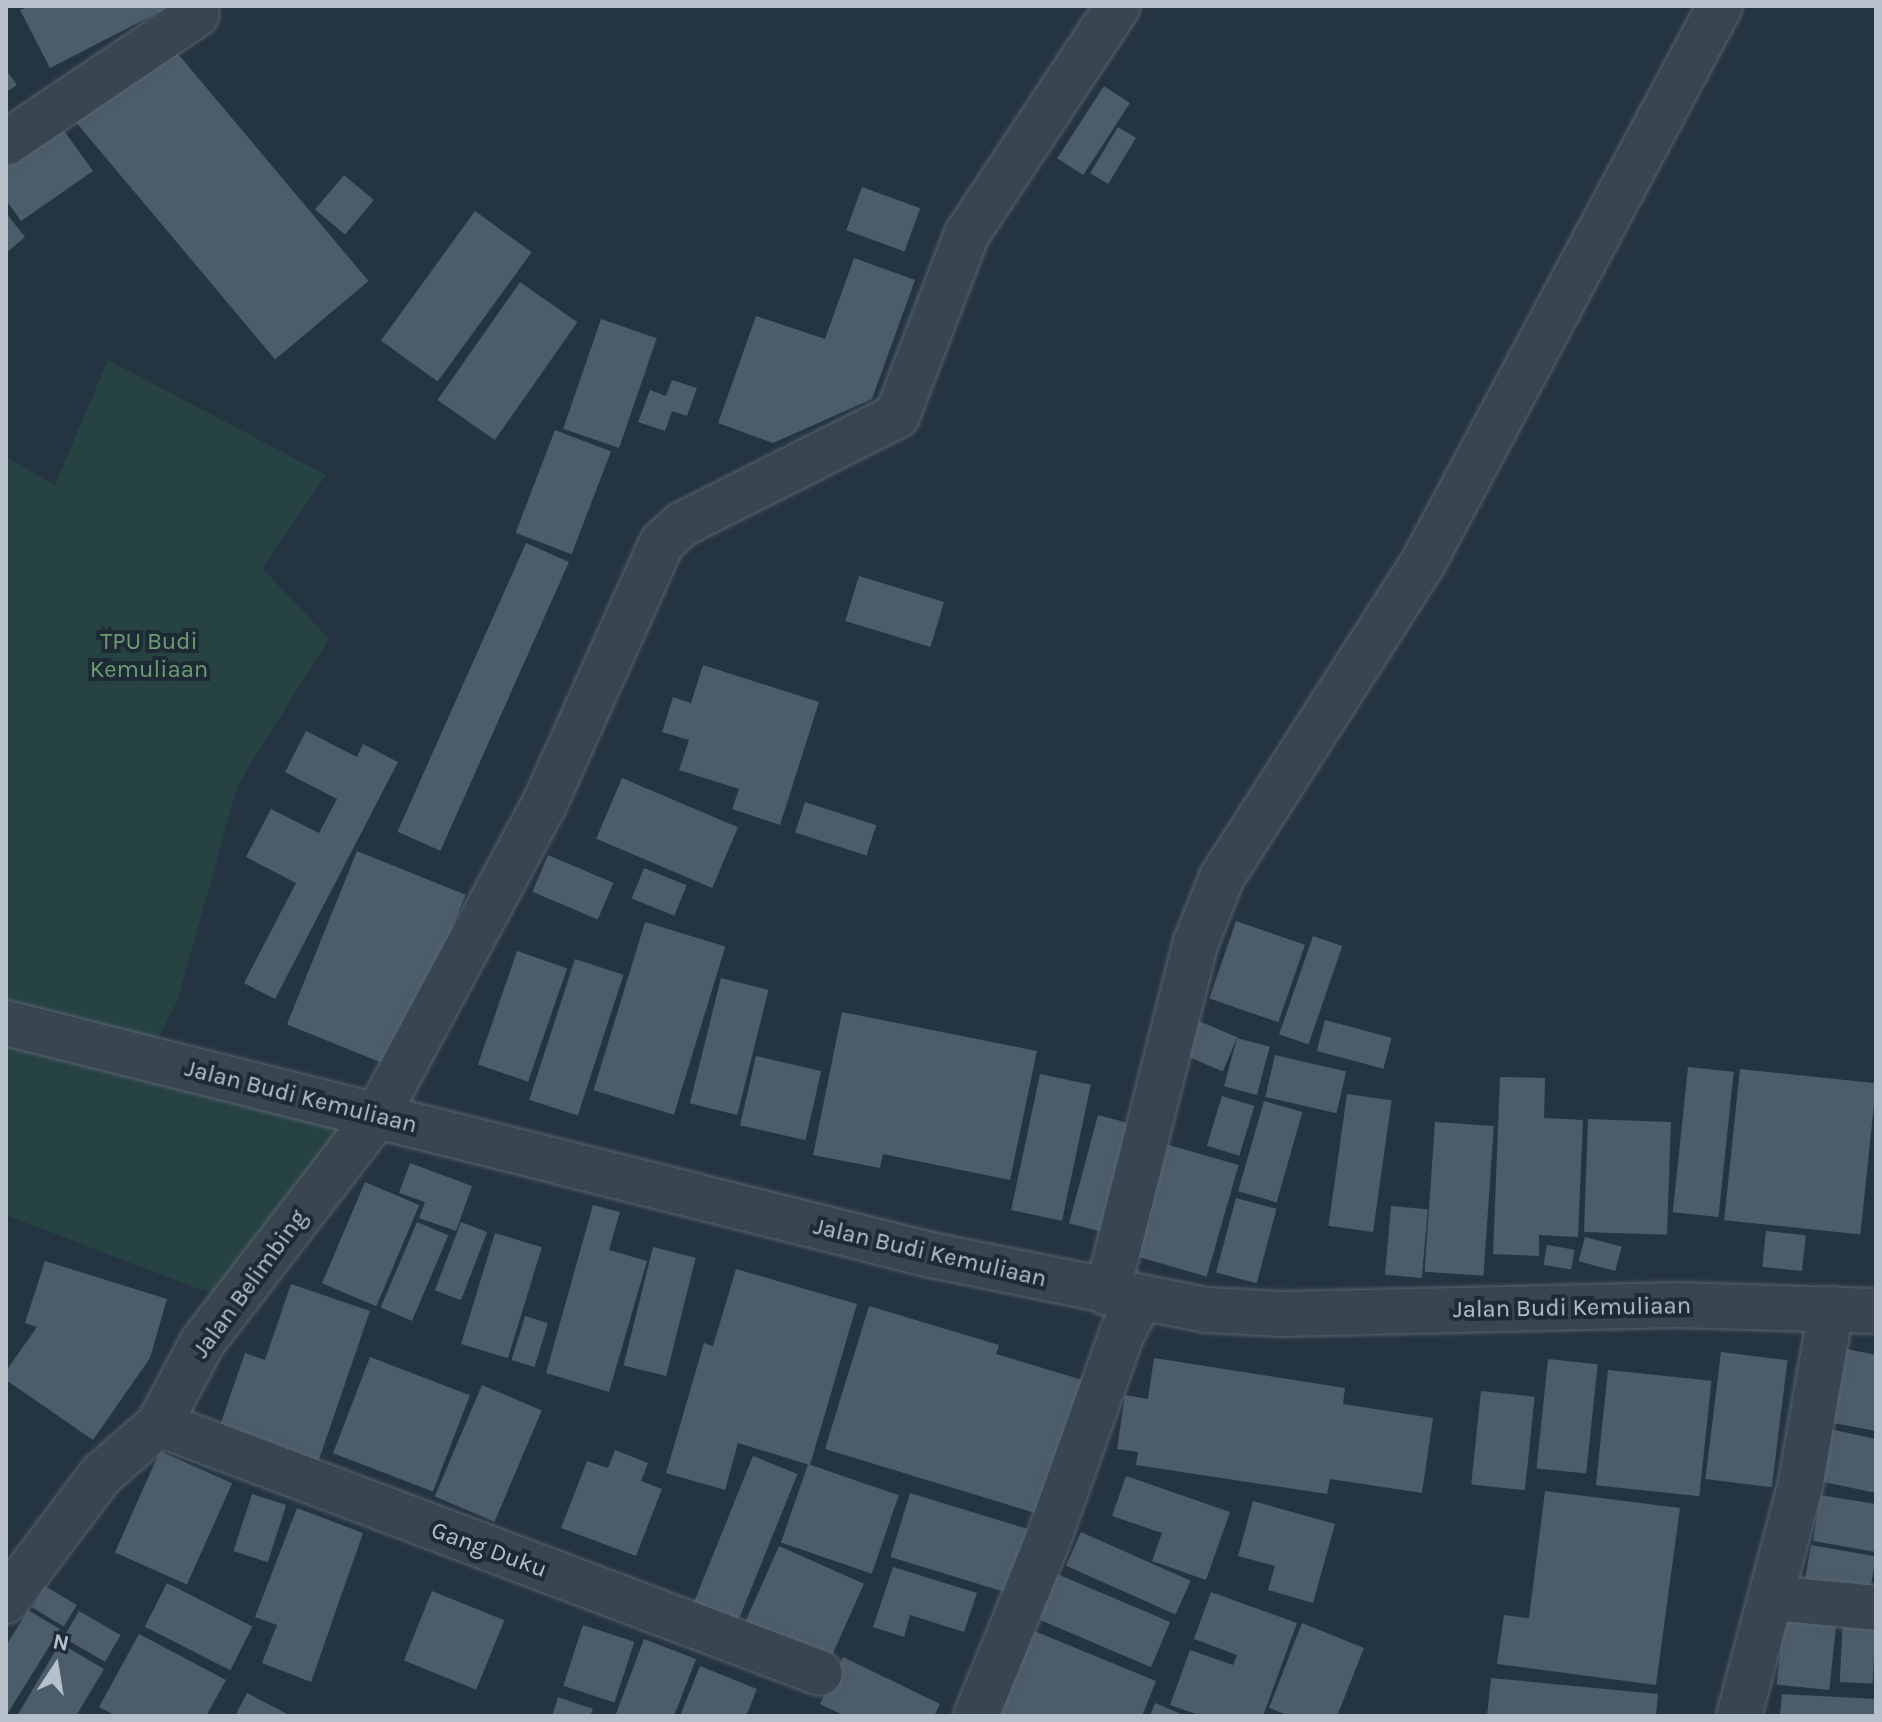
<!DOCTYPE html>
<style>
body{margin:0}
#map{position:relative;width:1882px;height:1722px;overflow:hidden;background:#253441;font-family:Karla,sans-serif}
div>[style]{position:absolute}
.green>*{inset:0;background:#274242}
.building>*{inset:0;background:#4b5c6a;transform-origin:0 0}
.roads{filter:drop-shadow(0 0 2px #57646e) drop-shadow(0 0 2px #57646e)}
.minor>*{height:44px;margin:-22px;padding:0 22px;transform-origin:22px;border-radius:22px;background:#394651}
span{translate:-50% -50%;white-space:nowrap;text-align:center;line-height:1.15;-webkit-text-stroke:8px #1e2b36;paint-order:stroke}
.park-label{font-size:24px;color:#6c9d71}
.street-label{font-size:24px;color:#b6c1cb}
.frame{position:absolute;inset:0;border:8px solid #b6c1cb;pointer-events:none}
.north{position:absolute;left:16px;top:1626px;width:80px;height:80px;-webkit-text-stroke:6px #1e2b36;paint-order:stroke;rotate:12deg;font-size:22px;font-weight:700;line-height:32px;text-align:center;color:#b6c1cb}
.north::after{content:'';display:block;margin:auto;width:28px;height:36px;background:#b6c1cb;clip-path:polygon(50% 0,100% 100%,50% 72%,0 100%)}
</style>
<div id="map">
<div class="green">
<div style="clip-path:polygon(108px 360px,326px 475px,262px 568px,329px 639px,238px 784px,177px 1002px,148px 1058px,354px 1111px,227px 1300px,6px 1215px,6px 457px,55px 485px)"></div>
</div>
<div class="building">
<div style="clip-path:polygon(29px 6px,163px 6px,165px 9px,50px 68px,20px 10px)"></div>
<div style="left:168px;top:42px;width:312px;height:122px;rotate:50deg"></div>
<div style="clip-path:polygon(6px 70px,17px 85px,6px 92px)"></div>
<div style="left:1104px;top:86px;width:31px;height:86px;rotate:33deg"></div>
<div style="clip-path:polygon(57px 121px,93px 171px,21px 221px,6px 200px,6px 156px)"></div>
<div style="left:1118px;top:127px;width:21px;height:54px;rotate:31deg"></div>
<div style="left:344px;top:175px;width:39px;height:45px;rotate:40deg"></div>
<div style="left:862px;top:187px;width:62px;height:46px;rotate:20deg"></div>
<div style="left:475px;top:211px;width:70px;height:160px;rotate:36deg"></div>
<div style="clip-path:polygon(6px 213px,25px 237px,6px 253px)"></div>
<div style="clip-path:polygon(854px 258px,915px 280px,872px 399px,773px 443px,718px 423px,756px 316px,825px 339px)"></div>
<div style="left:520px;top:282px;width:70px;height:144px;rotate:35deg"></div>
<div style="left:601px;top:319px;width:59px;height:116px;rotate:19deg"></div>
<div style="clip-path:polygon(672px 380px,697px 388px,687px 416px,672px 411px,665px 431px,638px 422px,650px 390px,666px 396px)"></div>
<div style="left:555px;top:430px;width:60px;height:110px;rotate:21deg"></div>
<div style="left:526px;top:543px;width:47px;height:316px;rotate:24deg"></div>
<div style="left:859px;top:576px;width:89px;height:47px;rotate:17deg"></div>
<div style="clip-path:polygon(703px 665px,819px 702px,780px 825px,732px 809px,739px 789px,679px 770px,689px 740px,662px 732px,673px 697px,691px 703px)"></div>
<div style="clip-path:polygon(306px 731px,357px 757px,363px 744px,398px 762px,275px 999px,244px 983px,296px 883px,246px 857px,271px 809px,319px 833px,337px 799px,285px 772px)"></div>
<div style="left:622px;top:778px;width:126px;height:66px;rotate:23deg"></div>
<div style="left:805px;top:802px;width:75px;height:32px;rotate:18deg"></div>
<div style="left:357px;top:851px;width:117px;height:187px;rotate:22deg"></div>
<div style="left:548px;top:855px;width:71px;height:40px;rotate:23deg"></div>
<div style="left:644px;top:868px;width:46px;height:33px;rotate:22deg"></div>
<div style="left:1236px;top:921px;width:73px;height:82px;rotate:19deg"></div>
<div style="left:645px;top:922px;width:84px;height:176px;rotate:17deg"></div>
<div style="left:1313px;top:936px;width:31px;height:104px;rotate:19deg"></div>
<div style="left:517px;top:951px;width:53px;height:120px;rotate:19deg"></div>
<div style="left:575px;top:959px;width:51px;height:148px;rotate:18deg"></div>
<div style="left:721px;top:978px;width:49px;height:129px;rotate:14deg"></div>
<div style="clip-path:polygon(842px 1012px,1037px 1051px,1010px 1180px,883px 1154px,880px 1168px,813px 1155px)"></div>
<div style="left:1194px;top:1019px;width:47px;height:37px;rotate:23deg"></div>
<div style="left:1325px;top:1020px;width:69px;height:32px;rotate:15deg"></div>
<div style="left:1237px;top:1038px;width:34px;height:50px;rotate:15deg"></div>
<div style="left:1275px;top:1055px;width:73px;height:43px;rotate:13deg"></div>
<div style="left:756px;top:1056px;width:67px;height:71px;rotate:13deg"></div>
<div style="left:1688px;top:1067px;width:46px;height:146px;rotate:6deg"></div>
<div style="left:1740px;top:1069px;width:137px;height:152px;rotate:6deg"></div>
<div style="left:1040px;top:1074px;width:52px;height:139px;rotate:12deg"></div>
<div style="clip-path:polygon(1500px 1077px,1545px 1078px,1544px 1118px,1583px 1120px,1578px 1237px,1539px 1235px,1539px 1256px,1493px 1254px)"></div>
<div style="left:1347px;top:1094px;width:45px;height:133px;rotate:8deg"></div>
<div style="left:1222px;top:1096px;width:34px;height:52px;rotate:17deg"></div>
<div style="left:1264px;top:1101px;width:40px;height:94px;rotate:16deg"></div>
<div style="left:1098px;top:1115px;width:42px;height:112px;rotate:15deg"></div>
<div style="left:1588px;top:1119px;width:83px;height:113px;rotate:2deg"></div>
<div style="left:1435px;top:1122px;width:59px;height:150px;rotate:4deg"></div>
<div style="left:1155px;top:1141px;width:87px;height:116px;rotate:16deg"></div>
<div style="clip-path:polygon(410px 1163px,472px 1186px,456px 1231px,419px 1218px,425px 1202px,399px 1193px)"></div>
<div style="left:365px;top:1182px;width:59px;height:110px;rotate:23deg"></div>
<div style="left:1236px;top:1198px;width:42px;height:77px;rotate:15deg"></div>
<div style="clip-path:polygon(593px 1205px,620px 1212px,609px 1250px,647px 1261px,609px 1392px,546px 1373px)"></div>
<div style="left:1391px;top:1206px;width:37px;height:69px;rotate:5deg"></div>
<div style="left:417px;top:1222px;width:34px;height:93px;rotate:23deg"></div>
<div style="left:461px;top:1222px;width:28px;height:73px;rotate:21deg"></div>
<div style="left:1766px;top:1231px;width:40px;height:36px;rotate:6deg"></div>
<div style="left:495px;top:1233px;width:49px;height:116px;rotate:17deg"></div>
<div style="left:1585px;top:1237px;width:38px;height:25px;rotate:15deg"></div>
<div style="left:1547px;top:1245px;width:28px;height:20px;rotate:10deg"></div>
<div style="left:653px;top:1247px;width:44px;height:122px;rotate:14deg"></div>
<div style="clip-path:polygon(45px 1261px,167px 1299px,150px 1358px,93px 1440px,6px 1380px,6px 1371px,37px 1327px,25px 1323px)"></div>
<div style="clip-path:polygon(736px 1269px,857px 1304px,810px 1465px,738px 1443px,725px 1490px,666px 1473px,704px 1343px,713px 1346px)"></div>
<div style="clip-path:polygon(291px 1284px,370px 1311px,316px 1468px,217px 1434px,245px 1353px,265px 1360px)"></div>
<div style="clip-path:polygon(869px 1306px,999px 1345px,996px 1354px,1089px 1382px,1048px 1517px,825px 1449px)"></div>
<div style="left:525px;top:1316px;width:24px;height:46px;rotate:17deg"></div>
<div style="clip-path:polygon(1847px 1349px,1876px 1355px,1876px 1431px,1833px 1423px)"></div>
<div style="left:1721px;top:1352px;width:67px;height:128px;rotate:7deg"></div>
<div style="left:370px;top:1357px;width:107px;height:103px;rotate:21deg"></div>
<div style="clip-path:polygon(1154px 1358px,1345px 1388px,1343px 1404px,1433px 1418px,1422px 1493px,1330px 1479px,1327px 1494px,1136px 1465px,1138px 1452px,1117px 1449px,1125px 1395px,1148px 1399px)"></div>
<div style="left:1548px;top:1359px;width:50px;height:110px;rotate:6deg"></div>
<div style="left:1608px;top:1370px;width:104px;height:116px;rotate:6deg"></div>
<div style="left:482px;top:1385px;width:65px;height:121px;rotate:23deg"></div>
<div style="left:1481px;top:1391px;width:54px;height:94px;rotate:6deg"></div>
<div style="clip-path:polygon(1830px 1429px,1876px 1439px,1876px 1493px,1819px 1481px)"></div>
<div style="clip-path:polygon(615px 1450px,648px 1463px,641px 1481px,662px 1489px,636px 1556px,561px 1528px,587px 1461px,608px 1468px)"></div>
<div style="left:160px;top:1451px;width:79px;height:111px;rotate:24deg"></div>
<div style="left:753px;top:1456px;width:48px;height:167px;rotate:22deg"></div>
<div style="left:808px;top:1464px;width:96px;height:83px;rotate:19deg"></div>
<div style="clip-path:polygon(1126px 1476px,1230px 1512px,1206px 1580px,1152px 1561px,1162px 1533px,1112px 1516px)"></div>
<div style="clip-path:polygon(1545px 1491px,1680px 1508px,1656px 1685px,1497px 1664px,1504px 1615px,1529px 1618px)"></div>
<div style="left:910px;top:1493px;width:128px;height:67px;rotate:17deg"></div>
<div style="left:252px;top:1494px;width:36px;height:60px;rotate:18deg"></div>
<div style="clip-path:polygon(1820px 1495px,1876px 1504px,1876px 1552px,1813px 1541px)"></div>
<div style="clip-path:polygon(1253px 1501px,1335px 1524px,1313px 1603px,1268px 1590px,1275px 1566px,1238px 1556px)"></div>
<div style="clip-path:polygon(297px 1508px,363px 1533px,311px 1682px,262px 1663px,277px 1625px,255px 1617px)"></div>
<div style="left:1081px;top:1532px;width:120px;height:37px;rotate:24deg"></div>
<div style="left:1811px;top:1545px;width:66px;height:44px;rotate:10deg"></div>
<div style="left:779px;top:1546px;width:93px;height:90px;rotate:24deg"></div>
<div style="clip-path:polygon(893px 1567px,977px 1593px,964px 1632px,910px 1615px,904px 1637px,873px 1627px)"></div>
<div style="left:1057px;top:1574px;width:123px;height:49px;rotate:23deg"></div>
<div style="left:167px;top:1583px;width:96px;height:49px;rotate:27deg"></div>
<div style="left:45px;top:1586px;width:37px;height:25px;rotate:31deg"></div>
<div style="left:432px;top:1591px;width:78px;height:75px;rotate:22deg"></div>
<div style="clip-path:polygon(1211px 1592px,1297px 1623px,1263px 1716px,1202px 1716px,1170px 1705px,1190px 1650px,1233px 1665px,1237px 1655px,1194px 1639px)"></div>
<div style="left:1785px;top:1605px;width:53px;height:80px;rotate:6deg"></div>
<div style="clip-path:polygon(28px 1610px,60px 1629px,6px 1716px,6px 1646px)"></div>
<div style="left:79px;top:1611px;width:48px;height:31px;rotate:30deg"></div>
<div style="left:1843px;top:1618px;width:33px;height:64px;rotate:3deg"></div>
<div style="clip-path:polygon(1302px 1623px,1364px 1648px,1337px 1716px,1290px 1716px,1269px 1708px)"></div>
<div style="left:583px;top:1625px;width:54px;height:64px;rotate:18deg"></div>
<div style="clip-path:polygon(1032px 1630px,1156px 1681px,1142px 1716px,996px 1716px)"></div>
<div style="clip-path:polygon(139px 1634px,226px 1680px,206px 1716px,116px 1716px,99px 1707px)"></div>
<div style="clip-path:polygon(644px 1639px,696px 1659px,674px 1716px,616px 1714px)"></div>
<div style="clip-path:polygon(60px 1643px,104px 1669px,76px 1716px,17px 1716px)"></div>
<div style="clip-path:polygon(843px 1657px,940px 1704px,934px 1716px,845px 1716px,820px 1704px)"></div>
<div style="clip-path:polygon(700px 1666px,757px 1689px,746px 1716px,680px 1716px)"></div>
<div style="clip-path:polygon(1491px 1678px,1658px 1694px,1656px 1716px,1487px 1716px)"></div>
<div style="clip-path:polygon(247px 1693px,291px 1716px,235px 1716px)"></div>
<div style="clip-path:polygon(1782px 1694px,1876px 1699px,1876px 1716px,1780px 1716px)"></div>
<div style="clip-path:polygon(558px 1697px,593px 1709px,590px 1716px,552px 1716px)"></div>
<div style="clip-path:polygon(1155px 1703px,1186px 1716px,1150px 1716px)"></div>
</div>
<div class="roads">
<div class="minor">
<div style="left:6px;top:143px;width:230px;rotate:-34deg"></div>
<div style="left:6px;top:1023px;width:954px;rotate:14.08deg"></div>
<div style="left:931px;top:1255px;width:281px;rotate:11.3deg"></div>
<div style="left:1207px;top:1310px;width:75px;rotate:3.1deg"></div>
<div style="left:1282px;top:1314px;width:395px;rotate:-1.3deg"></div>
<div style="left:1677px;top:1305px;width:199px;rotate:1.7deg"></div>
<div style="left:1107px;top:1293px;width:362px;rotate:-75.8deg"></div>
<div style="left:1196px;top:942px;width:70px;rotate:-68.2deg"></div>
<div style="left:1222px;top:877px;width:375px;rotate:-57.4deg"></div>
<div style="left:1424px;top:561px;width:629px;rotate:-61.93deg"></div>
<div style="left:159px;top:1424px;width:706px;rotate:20.64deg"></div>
<div style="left:1771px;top:1598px;width:105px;rotate:5.4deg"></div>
<div style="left:6px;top:1601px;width:158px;rotate:-53deg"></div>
<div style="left:101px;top:1475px;width:77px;rotate:-41.3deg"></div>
<div style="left:159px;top:1424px;width:92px;rotate:-62deg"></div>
<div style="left:202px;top:1343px;width:287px;rotate:-52.4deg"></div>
<div style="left:377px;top:1116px;width:353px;rotate:-61.8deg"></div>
<div style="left:544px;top:805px;width:287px;rotate:-65.8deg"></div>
<div style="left:662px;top:543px;width:26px;rotate:-43deg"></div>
<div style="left:681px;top:525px;width:242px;rotate:-26.8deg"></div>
<div style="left:897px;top:416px;width:195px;rotate:-69deg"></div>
<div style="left:967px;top:234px;width:273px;rotate:-56.5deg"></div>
<div style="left:976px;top:1716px;width:190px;rotate:-67.8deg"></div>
<div style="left:1048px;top:1540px;width:220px;rotate:-70.3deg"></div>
<div style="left:1122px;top:1333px;width:39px;rotate:-61deg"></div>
<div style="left:1739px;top:1716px;width:237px;rotate:-75.1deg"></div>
<div style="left:1800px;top:1487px;width:181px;rotate:-80.1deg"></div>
</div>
</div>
<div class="park-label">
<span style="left:149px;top:656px">TPU Budi<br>Kemuliaan</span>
</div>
<div class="street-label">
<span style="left:301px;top:1097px;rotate:14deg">Jalan Budi Kemuliaan</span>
<span style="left:930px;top:1253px;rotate:13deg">Jalan Budi Kemuliaan</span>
<span style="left:250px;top:1284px;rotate:-54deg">Jalan Belimbing</span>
<span style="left:1572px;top:1308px;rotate:-1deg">Jalan Budi Kemuliaan</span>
<span style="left:489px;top:1550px;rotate:20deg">Gang Duku</span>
</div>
<div class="frame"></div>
<div class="north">N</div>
</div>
